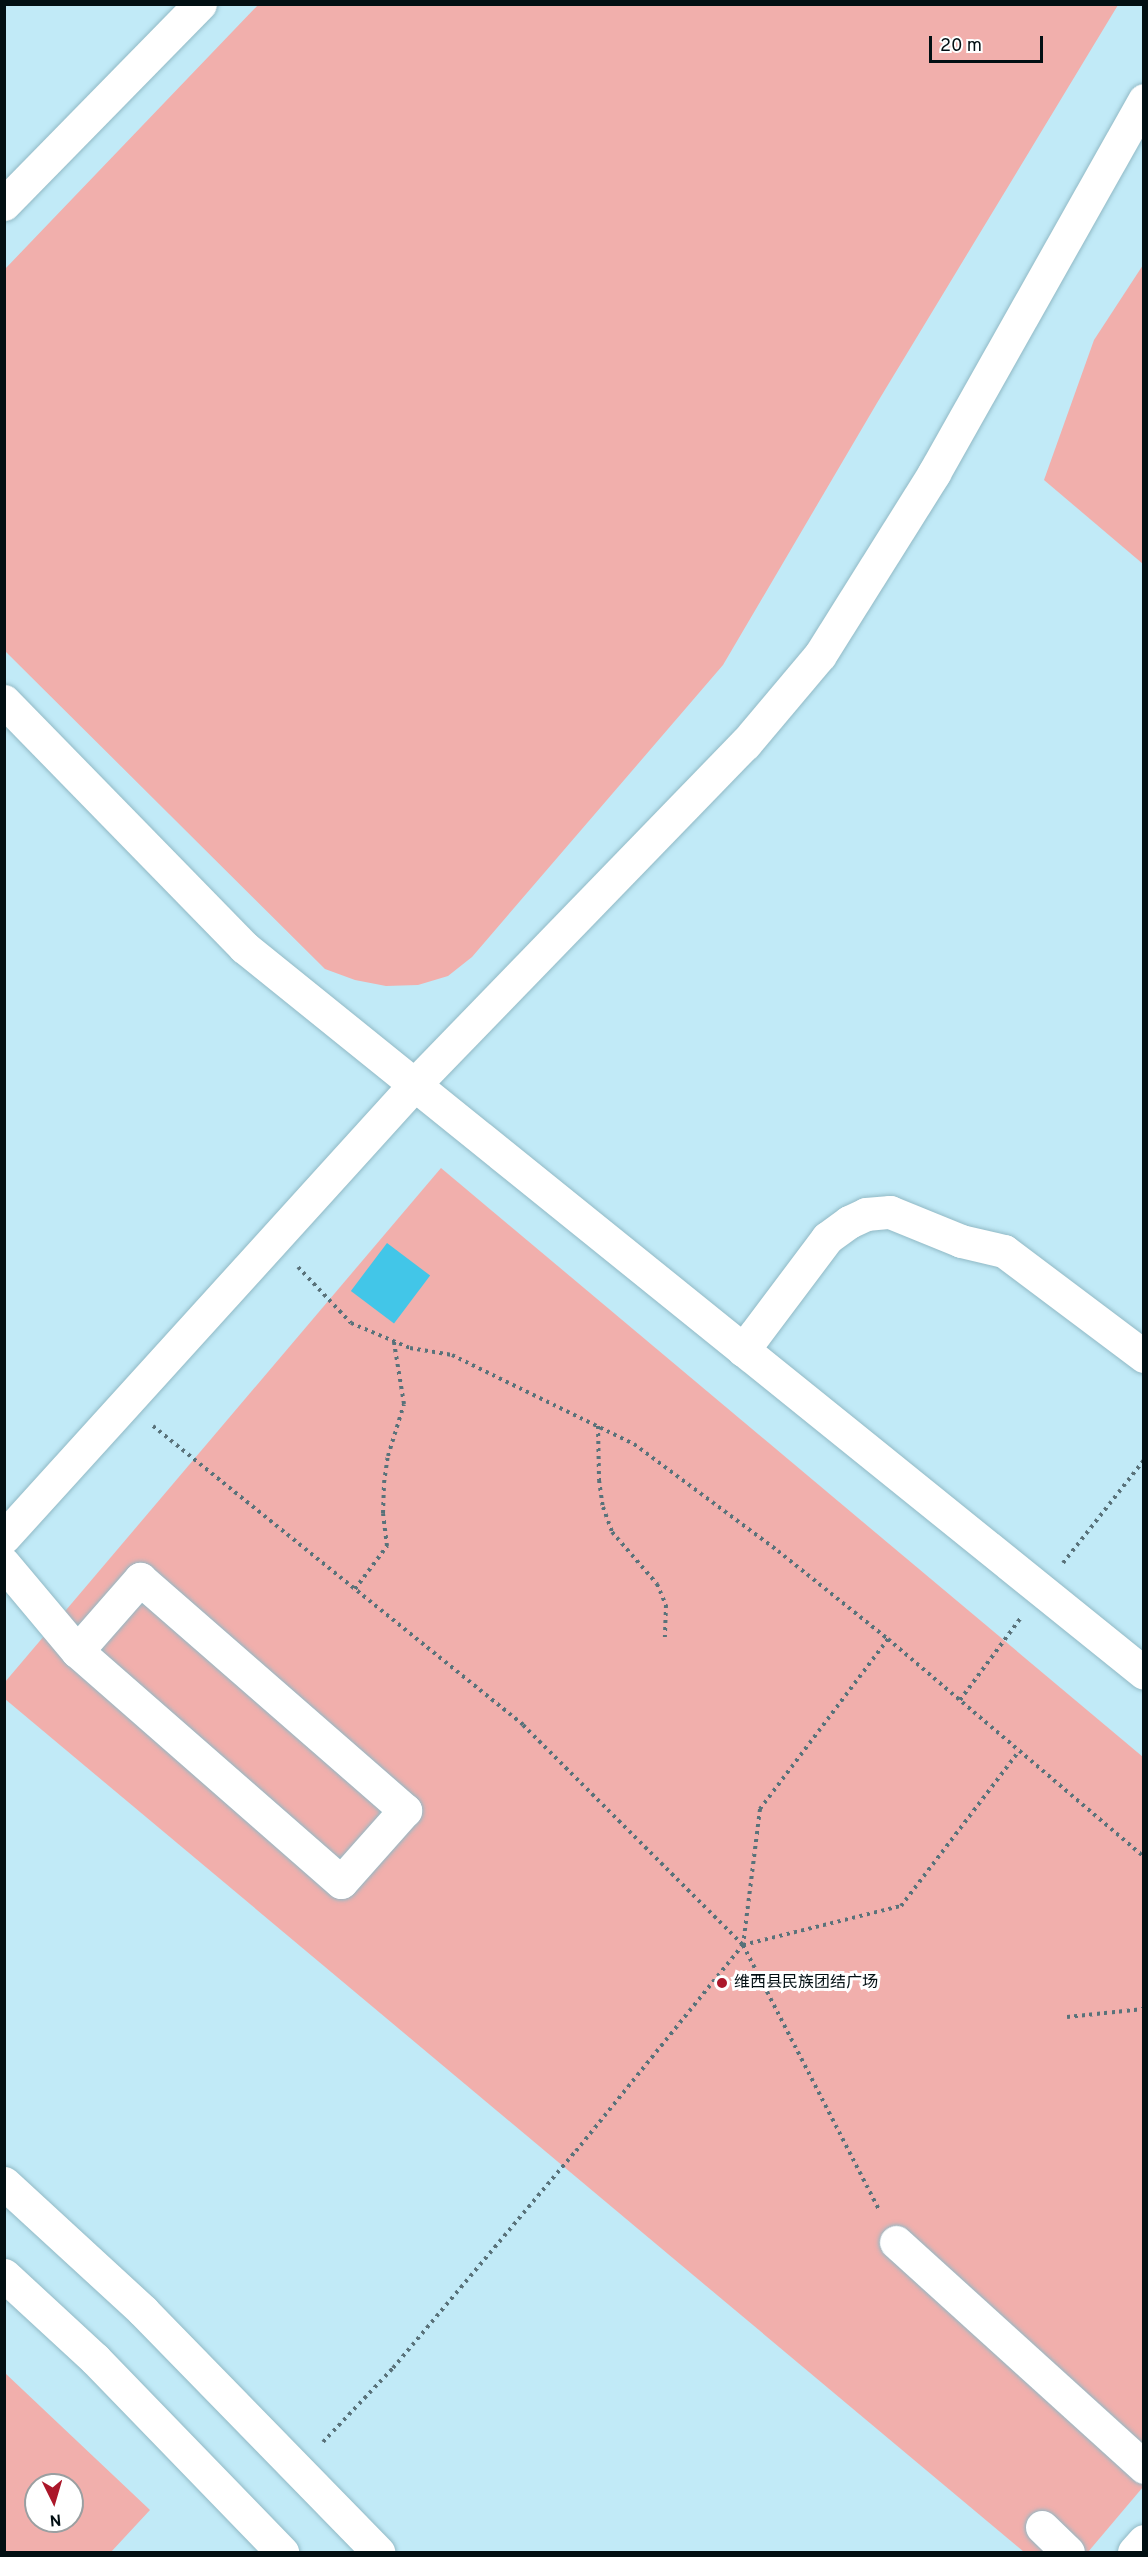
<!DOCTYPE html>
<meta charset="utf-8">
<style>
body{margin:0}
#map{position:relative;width:1148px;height:2557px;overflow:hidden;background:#c1eaf7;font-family:Overpass,"Noto Sans SC",sans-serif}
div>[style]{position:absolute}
.green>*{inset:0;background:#f1afac}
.building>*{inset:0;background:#42c6e8;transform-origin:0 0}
.path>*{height:4px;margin-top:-2px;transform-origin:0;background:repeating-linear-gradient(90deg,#59727a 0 3px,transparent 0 7.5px)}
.roads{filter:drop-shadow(0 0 2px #91b9c5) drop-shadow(0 0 2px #91b9c5)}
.minor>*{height:33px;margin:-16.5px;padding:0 16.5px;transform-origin:16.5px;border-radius:16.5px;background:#fff}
.dots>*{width:16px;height:16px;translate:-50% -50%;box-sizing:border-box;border:3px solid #fff;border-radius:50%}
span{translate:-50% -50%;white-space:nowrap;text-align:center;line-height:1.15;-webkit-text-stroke:6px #fff;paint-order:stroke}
.poi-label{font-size:16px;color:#020f13}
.left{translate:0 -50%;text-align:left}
.frame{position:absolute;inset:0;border:6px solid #020f13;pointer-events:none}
.north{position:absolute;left:24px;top:2473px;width:60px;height:60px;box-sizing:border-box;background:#fff;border:2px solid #9a9fa1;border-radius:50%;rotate:175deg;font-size:16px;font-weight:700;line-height:24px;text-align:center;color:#020f13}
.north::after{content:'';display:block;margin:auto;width:21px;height:27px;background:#ab172a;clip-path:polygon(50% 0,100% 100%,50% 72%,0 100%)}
.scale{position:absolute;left:929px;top:36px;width:114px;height:27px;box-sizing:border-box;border:3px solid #020f13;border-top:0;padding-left:8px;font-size:18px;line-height:21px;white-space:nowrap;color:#020f13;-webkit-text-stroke:4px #fff;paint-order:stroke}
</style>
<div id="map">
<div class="green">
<div style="clip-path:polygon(258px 5px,1118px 5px,877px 403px,723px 665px,472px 957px,448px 976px,418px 985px,386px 986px,355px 980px,325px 969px,5px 651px,5px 269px)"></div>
<div style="clip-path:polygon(1143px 265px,1143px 564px,1044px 480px,1094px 340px)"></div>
<div style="clip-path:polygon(441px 1168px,1143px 1757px,1143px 2487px,1088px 2552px,1024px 2552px,5px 1699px,5px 1682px)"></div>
<div style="clip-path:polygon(evenodd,5px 2373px,150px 2510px,111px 2552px,5px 2552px,5px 2373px,36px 2485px,72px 2485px,72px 2521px,36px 2521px,36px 2485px)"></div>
</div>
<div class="building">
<div style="left:387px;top:1243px;width:54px;height:60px;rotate:37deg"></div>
</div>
<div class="path">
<div style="left:298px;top:1267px;width:77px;rotate:46.6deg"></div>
<div style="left:351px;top:1323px;width:64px;rotate:23deg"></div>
<div style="left:410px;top:1348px;width:43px;rotate:9.5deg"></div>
<div style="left:452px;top:1355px;width:203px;rotate:26.1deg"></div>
<div style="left:634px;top:1444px;width:179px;rotate:36.6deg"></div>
<div style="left:778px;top:1551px;width:141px;rotate:38.7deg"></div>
<div style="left:888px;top:1639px;width:336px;rotate:40.4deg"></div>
<div style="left:153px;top:1426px;width:476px;rotate:38.9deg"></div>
<div style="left:523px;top:1725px;width:311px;rotate:45deg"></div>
<div style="left:743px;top:1945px;width:298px;rotate:62.8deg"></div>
<div style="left:598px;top:1426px;width:54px;rotate:88.9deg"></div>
<div style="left:599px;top:1480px;width:27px;rotate:82deg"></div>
<div style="left:603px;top:1507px;width:27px;rotate:70deg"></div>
<div style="left:612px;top:1532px;width:69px;rotate:49.1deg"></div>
<div style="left:657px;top:1584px;width:23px;rotate:67deg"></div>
<div style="left:666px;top:1605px;width:32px;rotate:92deg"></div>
<div style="left:1063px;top:1563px;width:131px;rotate:-51.8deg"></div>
<div style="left:355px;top:1589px;width:54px;rotate:-53.3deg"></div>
<div style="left:387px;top:1546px;width:33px;rotate:-97deg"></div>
<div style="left:383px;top:1513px;width:30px;rotate:-88deg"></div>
<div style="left:384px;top:1483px;width:27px;rotate:-82deg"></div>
<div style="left:388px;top:1456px;width:54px;rotate:-72.9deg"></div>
<div style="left:404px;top:1404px;width:63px;rotate:-99.2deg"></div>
<div style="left:888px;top:1639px;width:213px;rotate:127deg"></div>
<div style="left:760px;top:1809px;width:137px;rotate:97.1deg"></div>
<div style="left:743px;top:1945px;width:163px;rotate:-13.9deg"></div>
<div style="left:901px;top:1906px;width:195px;rotate:-52.7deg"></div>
<div style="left:960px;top:1700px;width:101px;rotate:-53.5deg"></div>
<div style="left:1067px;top:2017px;width:77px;rotate:-5.9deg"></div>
<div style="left:323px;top:2442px;width:102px;rotate:-46.6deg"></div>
<div style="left:393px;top:2368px;width:284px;rotate:-49.9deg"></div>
<div style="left:576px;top:2151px;width:265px;rotate:-51deg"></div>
</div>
<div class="roads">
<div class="minor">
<div style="left:4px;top:204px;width:280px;rotate:-45.6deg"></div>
<div style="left:4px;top:701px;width:344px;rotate:45.7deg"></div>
<div style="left:244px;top:947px;width:1156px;rotate:38.89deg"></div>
<div style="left:743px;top:1350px;width:140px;rotate:-53.1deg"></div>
<div style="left:827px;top:1238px;width:27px;rotate:-36deg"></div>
<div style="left:849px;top:1222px;width:19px;rotate:-25deg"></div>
<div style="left:866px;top:1214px;width:24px;rotate:-5deg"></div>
<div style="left:890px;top:1212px;width:77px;rotate:22.2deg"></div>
<div style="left:961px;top:1241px;width:44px;rotate:13.1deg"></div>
<div style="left:1004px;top:1251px;width:175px;rotate:36.9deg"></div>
<div style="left:4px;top:1537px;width:612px;rotate:-47.78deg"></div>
<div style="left:415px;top:1084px;width:474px;rotate:-45.9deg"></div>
<div style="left:745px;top:744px;width:116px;rotate:-49.9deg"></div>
<div style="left:820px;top:655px;width:215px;rotate:-57.9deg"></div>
<div style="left:934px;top:473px;width:428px;rotate:-60.6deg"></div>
<div style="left:4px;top:1564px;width:114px;rotate:50deg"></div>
<div style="left:140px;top:1579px;width:352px;rotate:41.1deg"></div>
<div style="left:405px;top:1810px;width:96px;rotate:131.6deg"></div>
<div style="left:341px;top:1882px;width:351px;rotate:-138.8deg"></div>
<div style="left:77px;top:1651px;width:96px;rotate:-48.8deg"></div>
<div style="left:4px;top:2183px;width:189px;rotate:42.6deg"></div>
<div style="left:143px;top:2311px;width:337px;rotate:45.7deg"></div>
<div style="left:896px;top:2242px;width:335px;rotate:42.2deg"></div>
<div style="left:4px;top:2275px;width:124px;rotate:42.7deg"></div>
<div style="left:95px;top:2359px;width:269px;rotate:45.9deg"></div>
<div style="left:1042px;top:2527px;width:36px;rotate:44deg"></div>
<div style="left:1134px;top:2552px;width:15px;rotate:-48deg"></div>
</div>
</div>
<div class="dots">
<div style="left:722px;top:1983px;background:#ab172a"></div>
</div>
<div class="poi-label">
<span class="left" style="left:734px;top:1983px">维西县民族团结广场</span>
</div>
<div class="frame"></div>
<div class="north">N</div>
<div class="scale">20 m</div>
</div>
